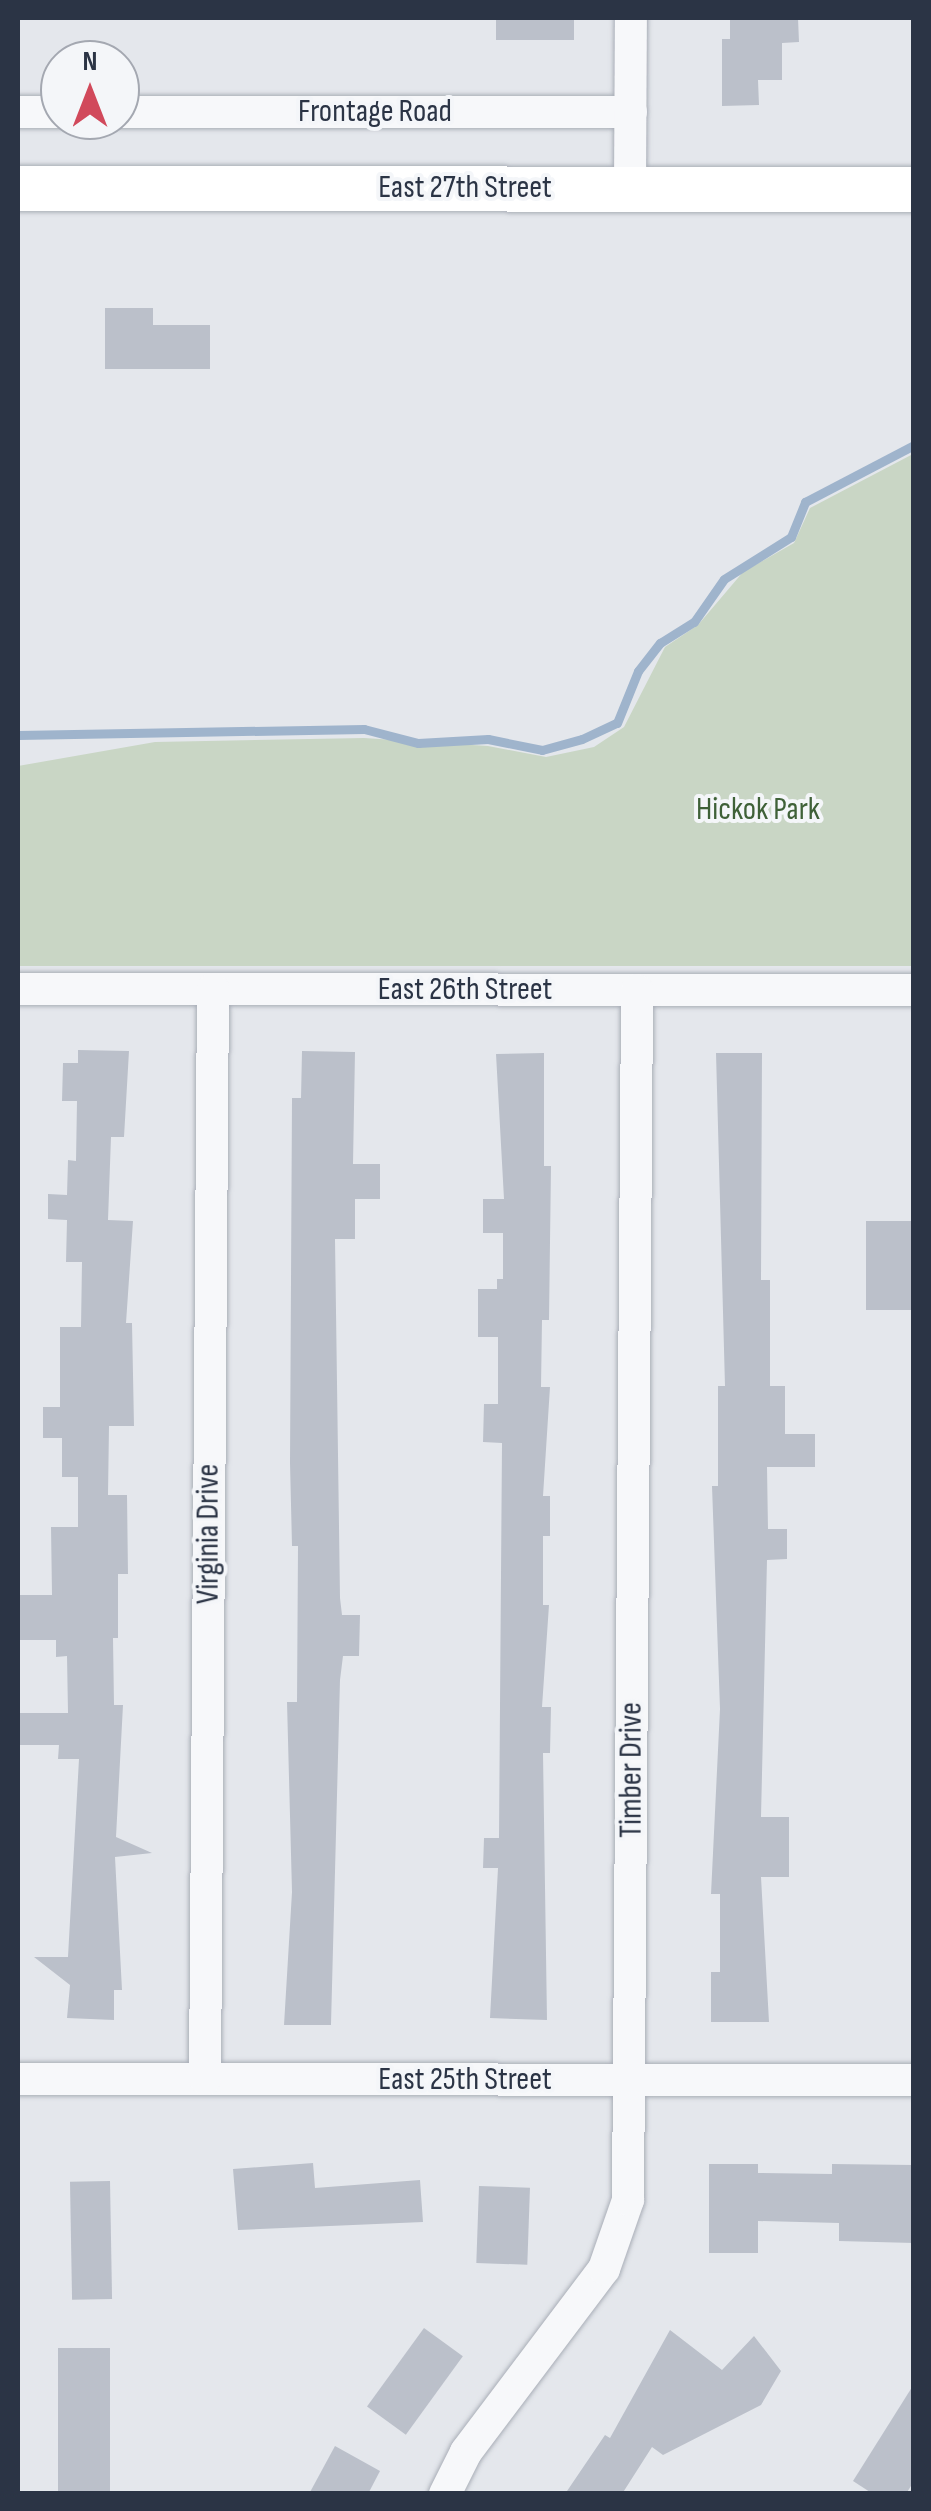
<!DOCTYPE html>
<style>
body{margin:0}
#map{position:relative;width:931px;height:2511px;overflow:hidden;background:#e4e7ec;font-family:"Sofia Sans Condensed",sans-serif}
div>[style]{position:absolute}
.green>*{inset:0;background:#c9d6c5}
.stream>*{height:9px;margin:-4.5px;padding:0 4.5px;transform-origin:4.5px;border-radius:4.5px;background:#9fb4cc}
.building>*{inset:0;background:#bbc0ca;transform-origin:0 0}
.roads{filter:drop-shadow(0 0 2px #a9aeb7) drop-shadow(0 0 2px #a9aeb7)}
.street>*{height:32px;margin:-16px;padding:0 16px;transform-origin:16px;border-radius:16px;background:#f7f8fa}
.secondary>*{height:45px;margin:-22.5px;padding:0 22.5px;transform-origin:22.5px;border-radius:22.5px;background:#fff}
span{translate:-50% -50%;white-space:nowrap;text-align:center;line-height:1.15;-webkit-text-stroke:8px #f4f6f9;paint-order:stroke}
.street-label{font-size:32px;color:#2b3445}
.park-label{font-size:32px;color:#3f6138}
.frame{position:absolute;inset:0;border:20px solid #2b3445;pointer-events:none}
.north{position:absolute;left:40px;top:40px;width:100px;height:100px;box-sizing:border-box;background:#f4f6f9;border:2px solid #a4a8b1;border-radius:50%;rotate:0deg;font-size:28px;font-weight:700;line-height:40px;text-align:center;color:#2b3445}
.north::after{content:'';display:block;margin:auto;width:35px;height:45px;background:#d1495b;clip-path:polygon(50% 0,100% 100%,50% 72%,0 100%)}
</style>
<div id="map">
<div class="green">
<div style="clip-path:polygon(913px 454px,913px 966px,18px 966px,18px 766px,155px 742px,364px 738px,488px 746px,546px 757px,594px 747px,624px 727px,665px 647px,698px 625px,743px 572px,794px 543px,810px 508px)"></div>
</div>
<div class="stream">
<div style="left:18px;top:735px;width:346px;rotate:-1deg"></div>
<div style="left:364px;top:729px;width:56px;rotate:14.5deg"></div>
<div style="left:418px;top:743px;width:70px;rotate:-3.3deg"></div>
<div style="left:488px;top:739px;width:55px;rotate:11.5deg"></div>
<div style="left:542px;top:750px;width:41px;rotate:-15.4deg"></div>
<div style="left:582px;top:739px;width:38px;rotate:-25deg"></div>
<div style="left:617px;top:723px;width:56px;rotate:-68deg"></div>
<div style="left:638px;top:671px;width:36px;rotate:-52deg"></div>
<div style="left:660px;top:643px;width:40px;rotate:-32deg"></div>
<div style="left:694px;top:622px;width:52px;rotate:-55.1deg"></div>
<div style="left:724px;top:579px;width:79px;rotate:-32.1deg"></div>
<div style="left:791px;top:537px;width:38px;rotate:-68deg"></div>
<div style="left:805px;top:502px;width:123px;rotate:-27.6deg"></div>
</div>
<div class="building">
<div style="left:496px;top:18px;width:78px;height:22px"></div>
<div style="clip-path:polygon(730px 18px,798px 18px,799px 42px,782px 43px,782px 80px,758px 80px,759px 105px,722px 106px,722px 39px,730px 39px)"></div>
<div style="clip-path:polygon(105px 308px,153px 308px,153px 325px,210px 325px,210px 369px,105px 369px)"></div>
<div style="clip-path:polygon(78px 1050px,129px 1051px,124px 1137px,111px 1137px,108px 1220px,133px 1221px,126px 1323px,132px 1323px,134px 1426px,109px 1426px,108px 1495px,127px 1495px,128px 1574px,118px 1574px,118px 1638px,113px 1638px,114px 1705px,123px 1705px,116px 1837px,152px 1853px,115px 1857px,122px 1990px,114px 1990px,114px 2020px,67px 2018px,70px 1985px,34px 1957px,68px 1957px,79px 1759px,58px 1759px,59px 1745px,18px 1745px,18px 1713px,68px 1713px,67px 1656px,56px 1657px,56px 1640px,18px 1640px,18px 1595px,52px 1595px,51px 1527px,78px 1527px,78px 1477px,62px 1477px,62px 1438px,43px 1438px,43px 1407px,60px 1407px,60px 1327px,81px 1327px,82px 1262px,66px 1262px,67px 1220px,48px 1219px,48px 1194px,67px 1195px,68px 1160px,76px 1161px,77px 1101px,62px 1101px,63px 1063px,78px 1063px)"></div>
<div style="clip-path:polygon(302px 1051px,355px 1052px,353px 1164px,380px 1164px,380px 1199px,355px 1199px,355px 1239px,335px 1239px,340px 1598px,342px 1615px,360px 1615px,359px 1656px,343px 1656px,340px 1680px,331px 2025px,284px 2025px,292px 1892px,287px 1702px,297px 1702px,298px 1546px,292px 1546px,290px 1463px,292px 1098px,301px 1098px)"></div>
<div style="clip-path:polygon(544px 1053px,544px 1166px,551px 1166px,549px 1320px,542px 1320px,541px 1387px,550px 1387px,543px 1496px,550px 1496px,550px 1536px,543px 1536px,543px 1605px,549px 1605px,542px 1707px,551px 1707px,550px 1753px,543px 1753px,547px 2020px,490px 2018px,498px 1868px,483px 1868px,484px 1838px,499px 1838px,502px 1443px,483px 1442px,484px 1404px,498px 1404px,498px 1337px,478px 1337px,478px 1289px,497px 1289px,497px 1279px,503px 1279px,503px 1233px,483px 1233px,483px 1199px,504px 1199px,496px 1054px)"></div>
<div style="clip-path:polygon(716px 1053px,762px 1053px,761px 1280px,770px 1280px,770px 1386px,785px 1386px,785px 1434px,815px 1434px,815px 1467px,767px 1467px,768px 1529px,787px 1529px,787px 1559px,767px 1560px,761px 1817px,789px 1817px,789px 1877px,761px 1877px,769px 2022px,711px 2022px,711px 1972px,720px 1972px,720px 1894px,711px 1894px,720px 1709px,712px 1486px,718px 1486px,718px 1386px,725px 1386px)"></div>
<div style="left:866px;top:1221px;width:47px;height:89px"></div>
<div style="clip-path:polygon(313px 2163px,315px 2188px,420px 2180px,423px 2222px,238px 2230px,233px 2169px)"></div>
<div style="clip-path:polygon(709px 2164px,758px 2164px,758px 2173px,832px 2174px,832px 2164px,914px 2165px,914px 2243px,839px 2241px,839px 2223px,758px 2221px,758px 2253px,709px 2253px)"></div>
<div style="left:110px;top:2181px;width:118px;height:40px;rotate:89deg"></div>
<div style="left:479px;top:2186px;width:51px;height:77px;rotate:2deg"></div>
<div style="left:424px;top:2328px;width:48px;height:97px;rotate:36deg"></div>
<div style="clip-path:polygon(670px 2330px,722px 2370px,754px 2336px,781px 2371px,761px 2405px,663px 2455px,652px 2447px,622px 2494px,565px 2494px,605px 2435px,610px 2438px)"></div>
<div style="left:58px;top:2348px;width:52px;height:146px"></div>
<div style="clip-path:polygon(914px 2384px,914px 2481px,906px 2494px,873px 2494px,853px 2481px)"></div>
<div style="clip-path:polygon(335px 2446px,380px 2471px,368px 2494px,309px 2494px)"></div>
</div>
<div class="roads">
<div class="street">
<div style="left:18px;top:112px;width:42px"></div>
<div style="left:120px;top:112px;width:511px"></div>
<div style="left:630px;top:189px;width:171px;rotate:-89.7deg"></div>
<div style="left:18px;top:989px;width:896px;rotate:0.06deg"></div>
<div style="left:18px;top:2079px;width:896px;rotate:0.06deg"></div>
<div style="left:205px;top:2079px;width:1090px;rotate:-89.58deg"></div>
<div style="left:445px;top:2494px;width:47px;rotate:-63.4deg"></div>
<div style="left:466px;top:2452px;width:229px;rotate:-53deg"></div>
<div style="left:604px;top:2269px;width:73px;rotate:-70.8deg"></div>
<div style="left:628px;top:2200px;width:1210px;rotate:-89.57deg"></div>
</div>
<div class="secondary">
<div style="left:18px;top:188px;width:896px;rotate:0.06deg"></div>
</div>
</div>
<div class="street-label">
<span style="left:375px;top:112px">Frontage Road</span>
<span style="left:465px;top:188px">East 27th Street</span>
<span style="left:465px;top:990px">East 26th Street</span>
<span style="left:209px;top:1534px;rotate:-90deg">Virginia Drive</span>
<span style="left:632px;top:1770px;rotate:-90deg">Timber Drive</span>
<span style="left:465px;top:2080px">East 25th Street</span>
</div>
<div class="park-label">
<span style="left:758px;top:810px">Hickok Park</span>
</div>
<div class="frame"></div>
<div class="north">N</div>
</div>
